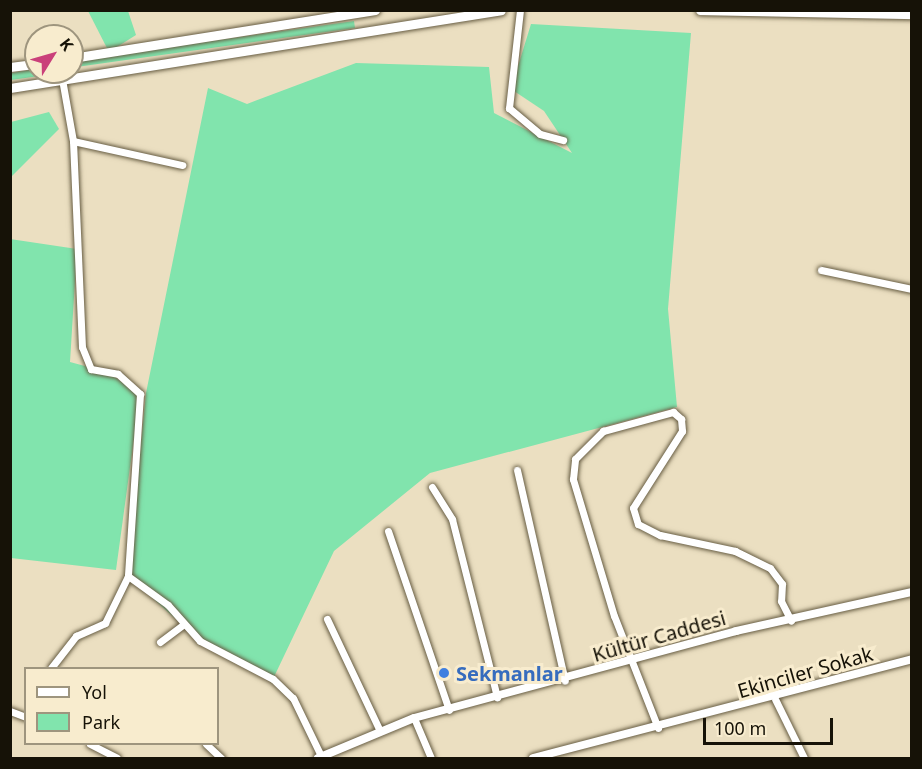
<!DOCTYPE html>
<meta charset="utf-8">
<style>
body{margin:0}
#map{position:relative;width:922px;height:769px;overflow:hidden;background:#ebdfc1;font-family:"Noto Sans",sans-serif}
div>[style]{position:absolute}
.green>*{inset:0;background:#81e4ad;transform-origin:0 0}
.roads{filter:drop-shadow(0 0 2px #675d43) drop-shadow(0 0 2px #675d43)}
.minor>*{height:7px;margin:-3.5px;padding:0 3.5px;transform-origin:3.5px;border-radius:3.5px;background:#fff}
.tertiary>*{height:8px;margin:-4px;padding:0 4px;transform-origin:4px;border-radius:4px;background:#fff}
.secondary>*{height:9px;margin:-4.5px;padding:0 4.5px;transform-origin:4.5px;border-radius:4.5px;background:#fff}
.dots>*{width:16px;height:16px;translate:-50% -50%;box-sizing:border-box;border:3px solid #f8ecce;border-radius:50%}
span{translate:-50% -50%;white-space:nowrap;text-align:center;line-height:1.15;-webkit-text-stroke:6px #f8ecce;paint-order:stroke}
.street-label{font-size:20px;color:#161207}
.shop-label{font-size:20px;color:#366cbe;font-weight:700}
.left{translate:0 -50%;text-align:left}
.frame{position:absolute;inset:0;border:12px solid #161207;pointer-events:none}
.legend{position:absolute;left:24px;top:667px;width:195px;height:78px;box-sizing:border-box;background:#f8ecce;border:2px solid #9e957e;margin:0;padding:8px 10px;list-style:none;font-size:18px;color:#161207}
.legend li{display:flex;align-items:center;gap:12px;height:30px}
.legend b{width:30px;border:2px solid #9e957e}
.north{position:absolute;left:24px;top:24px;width:60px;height:60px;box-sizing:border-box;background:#f8ecce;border:2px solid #9e957e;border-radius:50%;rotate:53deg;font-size:16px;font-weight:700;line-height:24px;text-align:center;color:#161207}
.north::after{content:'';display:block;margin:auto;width:21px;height:27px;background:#ca407a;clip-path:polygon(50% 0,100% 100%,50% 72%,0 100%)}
.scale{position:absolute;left:703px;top:718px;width:130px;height:27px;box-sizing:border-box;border:3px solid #161207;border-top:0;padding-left:8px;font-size:18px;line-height:21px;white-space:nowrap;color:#161207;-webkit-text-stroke:4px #f8ecce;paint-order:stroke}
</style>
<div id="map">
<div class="green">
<div style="clip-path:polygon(88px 11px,128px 11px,136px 35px,109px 52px)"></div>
<div style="left:354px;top:21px;width:7px;height:285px;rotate:82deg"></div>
<div style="clip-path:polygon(531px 24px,691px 33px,668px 309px,677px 407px,430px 473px,334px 551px,273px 679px,200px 641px,128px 576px,146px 393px,208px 88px,247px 104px,356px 63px,489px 67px,494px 113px,572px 153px,544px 111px,511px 89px)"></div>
<div style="clip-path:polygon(36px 69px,54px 74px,11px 80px,11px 73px)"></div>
<div style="clip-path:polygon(49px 112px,59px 129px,11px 177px,11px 122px)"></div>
<div style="clip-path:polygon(10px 239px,77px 249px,70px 362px,107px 372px,140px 394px,116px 570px,11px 558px)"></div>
</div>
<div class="roads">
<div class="minor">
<div style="left:520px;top:10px;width:99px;rotate:96.4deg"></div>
<div style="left:509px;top:108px;width:40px;rotate:40deg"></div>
<div style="left:540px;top:134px;width:24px;rotate:15deg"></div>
<div style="left:62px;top:79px;width:63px;rotate:79.9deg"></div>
<div style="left:73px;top:141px;width:206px;rotate:87.5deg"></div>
<div style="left:82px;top:347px;width:24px;rotate:68deg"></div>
<div style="left:91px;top:369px;width:27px;rotate:10deg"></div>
<div style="left:118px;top:374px;width:30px;rotate:42deg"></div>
<div style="left:140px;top:394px;width:182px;rotate:93.8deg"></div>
<div style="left:128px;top:576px;width:49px;rotate:35.9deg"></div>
<div style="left:168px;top:605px;width:48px;rotate:48.4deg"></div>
<div style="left:200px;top:641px;width:82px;rotate:27.5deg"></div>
<div style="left:273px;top:679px;width:28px;rotate:44deg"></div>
<div style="left:293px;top:698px;width:67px;rotate:64.2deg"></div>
<div style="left:73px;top:141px;width:112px;rotate:12.4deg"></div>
<div style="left:821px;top:270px;width:93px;rotate:11.8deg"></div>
<div style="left:517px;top:470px;width:216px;rotate:77.2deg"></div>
<div style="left:432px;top:487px;width:38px;rotate:58deg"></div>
<div style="left:452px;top:519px;width:184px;rotate:75.8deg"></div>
<div style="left:388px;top:531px;width:189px;rotate:71.2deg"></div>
<div style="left:327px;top:619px;width:124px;rotate:64.7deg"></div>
<div style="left:160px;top:642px;width:30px;rotate:-37deg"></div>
<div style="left:51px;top:668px;width:41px;rotate:-52deg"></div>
<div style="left:76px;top:636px;width:32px;rotate:-24deg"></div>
<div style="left:105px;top:623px;width:52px;rotate:-63.9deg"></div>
<div style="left:775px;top:699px;width:66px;rotate:63.8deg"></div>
<div style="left:10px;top:711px;width:17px;rotate:21deg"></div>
<div style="left:414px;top:718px;width:43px;rotate:67deg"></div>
<div style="left:658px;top:728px;width:120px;rotate:-111.4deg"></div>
<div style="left:614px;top:616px;width:143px;rotate:-106.7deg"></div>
<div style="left:573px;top:479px;width:20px;rotate:-84deg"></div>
<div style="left:575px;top:459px;width:40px;rotate:-45deg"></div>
<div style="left:603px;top:431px;width:73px;rotate:-15.2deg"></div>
<div style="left:673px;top:412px;width:11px;rotate:41deg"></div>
<div style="left:681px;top:419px;width:12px;rotate:85deg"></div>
<div style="left:682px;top:431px;width:91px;rotate:122.5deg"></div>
<div style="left:633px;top:508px;width:17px;rotate:73deg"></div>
<div style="left:638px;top:524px;width:25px;rotate:27deg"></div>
<div style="left:660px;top:535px;width:77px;rotate:12deg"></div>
<div style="left:735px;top:551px;width:39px;rotate:26deg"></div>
<div style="left:770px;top:568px;width:20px;rotate:53deg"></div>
<div style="left:782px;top:584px;width:17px;rotate:93deg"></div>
<div style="left:781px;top:601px;width:22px;rotate:63deg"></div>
<div style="left:90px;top:744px;width:30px;rotate:27deg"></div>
<div style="left:206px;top:744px;width:21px;rotate:43deg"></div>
</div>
<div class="tertiary">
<div style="left:318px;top:758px;width:104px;rotate:-22.6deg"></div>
<div style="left:414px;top:718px;width:334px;rotate:-15.1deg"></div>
<div style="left:736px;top:631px;width:180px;rotate:-12.5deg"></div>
<div style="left:533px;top:758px;width:392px;rotate:-14.6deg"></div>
</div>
<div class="secondary">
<div style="left:700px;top:10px;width:212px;rotate:1.1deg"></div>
<div style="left:72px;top:58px;width:307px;rotate:-9deg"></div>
<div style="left:10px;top:67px;width:26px;rotate:-7deg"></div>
<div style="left:10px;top:88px;width:497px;rotate:-9deg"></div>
</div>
</div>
<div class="dots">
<div style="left:444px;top:673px;background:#3f7fe0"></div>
</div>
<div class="street-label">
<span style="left:659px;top:636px;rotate:-16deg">Kültür Caddesi</span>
<span style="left:805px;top:672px;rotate:-16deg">Ekinciler Sokak</span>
</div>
<div class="shop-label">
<span class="left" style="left:456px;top:673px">Sekmanlar</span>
</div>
<div class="frame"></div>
<ul class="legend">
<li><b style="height:8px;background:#fff"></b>Yol</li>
<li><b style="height:16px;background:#81e4ad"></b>Park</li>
</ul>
<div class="north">K</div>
<div class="scale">100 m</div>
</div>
